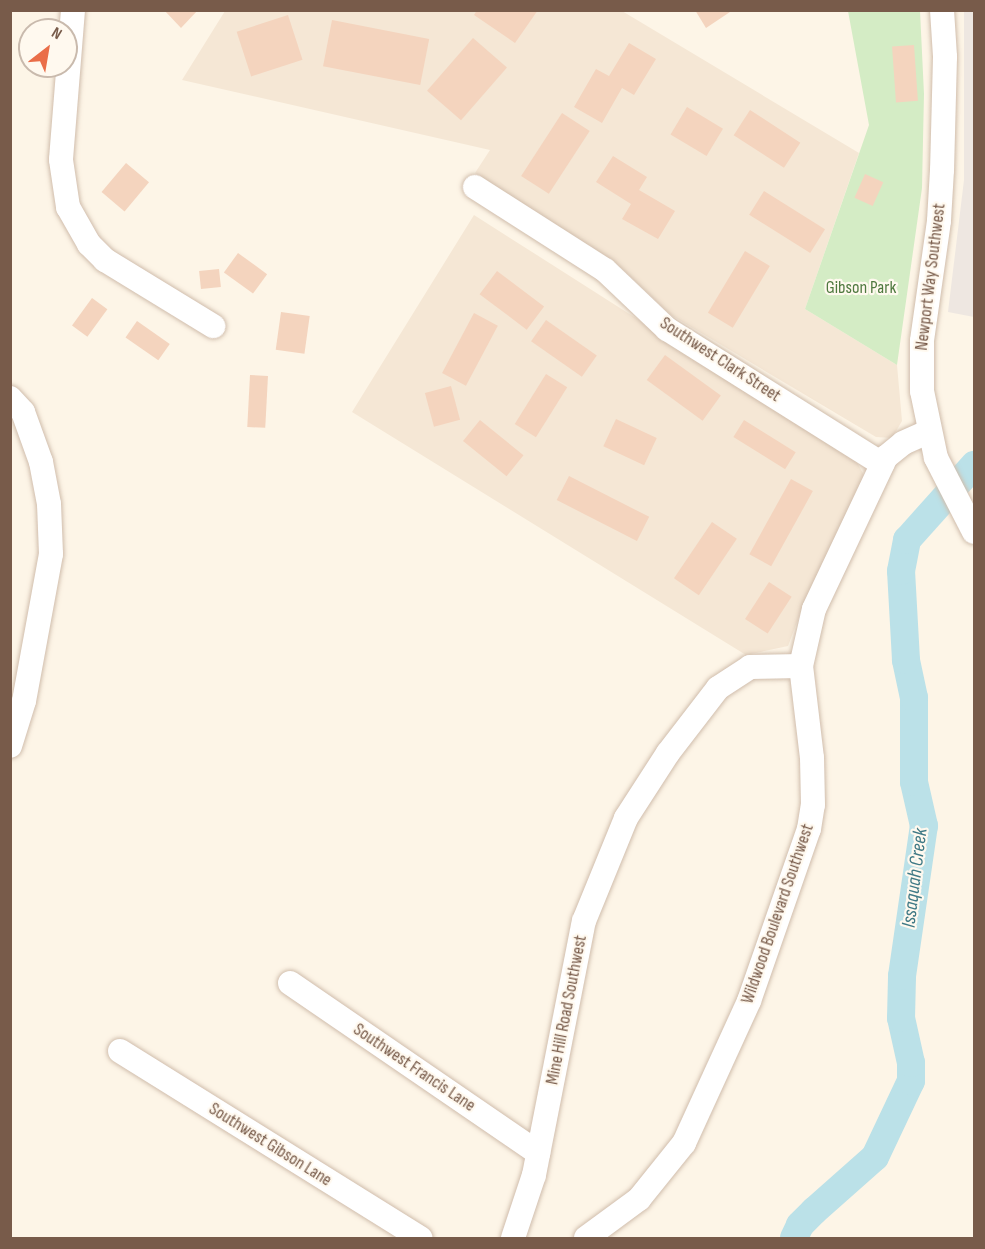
<!DOCTYPE html>
<style>
body{margin:0}
#map{position:relative;width:985px;height:1249px;overflow:hidden;background:#fdf5e7;font-family:"Sofia Sans Condensed",sans-serif}
div>[style]{position:absolute}
.residential>*{inset:0;background:#f5e7d5}
.industrial>*{inset:0;background:#eee7e1}
.green>*{inset:0;background:#d4ecc5}
.river>*{height:28px;margin:-14px;padding:0 14px;transform-origin:14px;border-radius:14px;background:#bbe1e8}
.building>*{inset:0;background:#f4d4be;transform-origin:0 0}
.roads{filter:drop-shadow(0 0 2px #d0bdac) drop-shadow(0 0 2px #d0bdac)}
.minor>*{height:24px;margin:-12px;padding:0 12px;transform-origin:12px;border-radius:12px;background:#fff}
span{translate:-50% -50%;white-space:nowrap;text-align:center;line-height:1.15;-webkit-text-stroke:4.5px #fff9ef;paint-order:stroke}
.street-label{font-size:18px;color:#785b4a}
.park-label{font-size:18px;color:#4f793f}
.water-label{font-size:20px;color:#3f7985;font-style:italic}
.frame{position:absolute;inset:0;border:12px solid #785b4a;pointer-events:none}
.north{position:absolute;left:18px;top:18px;width:60px;height:60px;box-sizing:border-box;background:#fff9ef;border:2px solid #c9baad;border-radius:50%;rotate:31deg;font-size:16px;font-weight:700;line-height:24px;text-align:center;color:#785b4a}
.north::after{content:'';display:block;margin:auto;width:21px;height:27px;background:#ea6e49;clip-path:polygon(50% 0,100% 100%,50% 72%,0 100%)}
</style>
<div id="map">
<div class="residential">
<div style="clip-path:polygon(225px 11px,622px 11px,859px 153px,805px 309px,897px 365px,902px 421px,892px 438px,876px 437px,671px 315px,615px 262px,475px 173px,490px 150px,182px 80px)"></div>
<div style="clip-path:polygon(474px 215px,854px 457px,866px 479px,806px 598px,788px 646px,746px 655px,352px 412px)"></div>
</div>
<div class="industrial">
<div style="clip-path:polygon(964px 11px,974px 11px,974px 317px,948px 312px,964px 180px)"></div>
</div>
<div class="green">
<div style="clip-path:polygon(848px 11px,920px 11px,924px 94px,922px 188px,897px 365px,805px 309px,869px 125px)"></div>
</div>
<div class="river">
<div style="left:794px;top:1238px;width:14px;rotate:-65deg"></div>
<div style="left:800px;top:1225px;width:20px;rotate:-45deg"></div>
<div style="left:814px;top:1211px;width:81px;rotate:-41.5deg"></div>
<div style="left:875px;top:1157px;width:84px;rotate:-64.7deg"></div>
<div style="left:911px;top:1081px;width:18px;rotate:-90deg"></div>
<div style="left:911px;top:1063px;width:46px;rotate:-102.5deg"></div>
<div style="left:901px;top:1018px;width:42px;rotate:-88.6deg"></div>
<div style="left:902px;top:976px;width:152px;rotate:-81.7deg"></div>
<div style="left:924px;top:826px;width:45px;rotate:-102.8deg"></div>
<div style="left:914px;top:782px;width:84px;rotate:-90deg"></div>
<div style="left:914px;top:698px;width:39px;rotate:-102deg"></div>
<div style="left:906px;top:660px;width:89px;rotate:-93.2deg"></div>
<div style="left:901px;top:571px;width:32px;rotate:-79deg"></div>
<div style="left:907px;top:540px;width:101px;rotate:-48.2deg"></div>
</div>
<div class="building">
<div style="clip-path:polygon(164px 10px,198px 10px,181px 28px)"></div>
<div style="clip-path:polygon(477px 10px,538px 10px,515px 43px,474px 15px)"></div>
<div style="clip-path:polygon(695px 10px,733px 10px,706px 28px)"></div>
<div style="left:288px;top:15px;width:47px;height:54px;rotate:72deg"></div>
<div style="left:332px;top:20px;width:99px;height:47px;rotate:11deg"></div>
<div style="left:473px;top:38px;width:45px;height:70px;rotate:41deg"></div>
<div style="clip-path:polygon(629px 43px,656px 59px,634px 95px,622px 88px,602px 123px,574px 107px,596px 69px,609px 76px)"></div>
<div style="left:914px;top:45px;width:56px;height:22px;rotate:86deg"></div>
<div style="left:687px;top:107px;width:42px;height:32px;rotate:31deg"></div>
<div style="left:750px;top:110px;width:60px;height:30px;rotate:33deg"></div>
<div style="left:562px;top:113px;width:33px;height:75px;rotate:33deg"></div>
<div style="clip-path:polygon(613px 156px,647px 177px,639px 190px,675px 211px,658px 239px,622px 219px,631px 204px,596px 182px)"></div>
<div style="left:126px;top:163px;width:30px;height:38px;rotate:40deg"></div>
<div style="left:865px;top:174px;width:20px;height:26px;rotate:24deg"></div>
<div style="left:764px;top:191px;width:72px;height:28px;rotate:32deg"></div>
<div style="left:745px;top:251px;width:29px;height:72px;rotate:31deg"></div>
<div style="left:238px;top:253px;width:36px;height:24px;rotate:36deg"></div>
<div style="left:219px;top:269px;width:18px;height:20px;rotate:84deg"></div>
<div style="left:497px;top:271px;width:59px;height:29px;rotate:37deg"></div>
<div style="left:92px;top:298px;width:19px;height:34px;rotate:36deg"></div>
<div style="left:281px;top:312px;width:29px;height:38px;rotate:8deg"></div>
<div style="left:474px;top:313px;width:27px;height:68px;rotate:28deg"></div>
<div style="left:546px;top:320px;width:62px;height:26px;rotate:35deg"></div>
<div style="left:137px;top:321px;width:40px;height:20px;rotate:35deg"></div>
<div style="left:665px;top:355px;width:69px;height:31px;rotate:36deg"></div>
<div style="left:546px;top:374px;width:25px;height:59px;rotate:32deg"></div>
<div style="left:250px;top:375px;width:18px;height:52px;rotate:3deg"></div>
<div style="left:451px;top:386px;width:35px;height:27px;rotate:75deg"></div>
<div style="left:616px;top:419px;width:45px;height:30px;rotate:25deg"></div>
<div style="left:480px;top:420px;width:56px;height:27px;rotate:39deg"></div>
<div style="left:744px;top:420px;width:61px;height:20px;rotate:32deg"></div>
<div style="left:569px;top:476px;width:90px;height:27px;rotate:27deg"></div>
<div style="left:791px;top:479px;width:25px;height:86px;rotate:29deg"></div>
<div style="left:712px;top:522px;width:30px;height:68px;rotate:34deg"></div>
<div style="left:769px;top:582px;width:27px;height:44px;rotate:33deg"></div>
</div>
<div class="roads">
<div class="minor">
<div style="left:73px;top:10px;width:150px;rotate:94.6deg"></div>
<div style="left:61px;top:160px;width:48px;rotate:81.5deg"></div>
<div style="left:68px;top:207px;width:43px;rotate:60.4deg"></div>
<div style="left:89px;top:244px;width:23px;rotate:45deg"></div>
<div style="left:105px;top:260px;width:127px;rotate:31.4deg"></div>
<div style="left:942px;top:10px;width:47px;rotate:86.3deg"></div>
<div style="left:945px;top:57px;width:113px;rotate:91.5deg"></div>
<div style="left:942px;top:170px;width:51px;rotate:93.4deg"></div>
<div style="left:939px;top:221px;width:121px;rotate:98.1deg"></div>
<div style="left:922px;top:341px;width:50px;rotate:90deg"></div>
<div style="left:922px;top:391px;width:68px;rotate:78.2deg"></div>
<div style="left:936px;top:458px;width:83px;rotate:62.8deg"></div>
<div style="left:475px;top:187px;width:154px;rotate:32.6deg"></div>
<div style="left:605px;top:270px;width:86px;rotate:43.6deg"></div>
<div style="left:667px;top:329px;width:254px;rotate:32.1deg"></div>
<div style="left:10px;top:398px;width:19px;rotate:47deg"></div>
<div style="left:23px;top:412px;width:53px;rotate:70.2deg"></div>
<div style="left:41px;top:462px;width:43px;rotate:79.2deg"></div>
<div style="left:49px;top:504px;width:50px;rotate:87.7deg"></div>
<div style="left:51px;top:554px;width:149px;rotate:100.4deg"></div>
<div style="left:24px;top:701px;width:47px;rotate:107.3deg"></div>
<div style="left:290px;top:983px;width:301px;rotate:34.4deg"></div>
<div style="left:120px;top:1051px;width:354px;rotate:31.9deg"></div>
<div style="left:513px;top:1238px;width:66px;rotate:-71.6deg"></div>
<div style="left:534px;top:1175px;width:259px;rotate:-78.9deg"></div>
<div style="left:584px;top:921px;width:111px;rotate:-67.8deg"></div>
<div style="left:626px;top:818px;width:77px;rotate:-57.1deg"></div>
<div style="left:668px;top:753px;width:82px;rotate:-52.4deg"></div>
<div style="left:718px;top:688px;width:38px;rotate:-33deg"></div>
<div style="left:750px;top:667px;width:51px;rotate:-1.1deg"></div>
<div style="left:586px;top:1238px;width:66px;rotate:-36.3deg"></div>
<div style="left:639px;top:1199px;width:72px;rotate:-51.2deg"></div>
<div style="left:684px;top:1143px;width:156px;rotate:-65.4deg"></div>
<div style="left:749px;top:1001px;width:182px;rotate:-70.8deg"></div>
<div style="left:809px;top:829px;width:24px;rotate:-81deg"></div>
<div style="left:813px;top:805px;width:47px;rotate:-91.2deg"></div>
<div style="left:812px;top:758px;width:93px;rotate:-96.8deg"></div>
<div style="left:801px;top:666px;width:58px;rotate:-77.2deg"></div>
<div style="left:814px;top:609px;width:168px;rotate:-64.7deg"></div>
<div style="left:886px;top:457px;width:22px;rotate:-39deg"></div>
<div style="left:903px;top:443px;width:27px;rotate:-24deg"></div>
</div>
</div>
<div class="street-label">
<span style="left:931px;top:277px;rotate:-83deg">Newport Way Southwest</span>
<span style="left:720px;top:360px;rotate:33deg">Southwest Clark Street</span>
<span style="left:778px;top:914px;rotate:-71deg">Wildwood Boulevard Southwest</span>
<span style="left:567px;top:1010px;rotate:-79deg">Mine Hill Road Southwest</span>
<span style="left:414px;top:1068px;rotate:34deg">Southwest Francis Lane</span>
<span style="left:270px;top:1145px;rotate:32deg">Southwest Gibson Lane</span>
</div>
<div class="park-label">
<span style="left:861px;top:288px">Gibson Park</span>
</div>
<div class="water-label">
<span style="left:915px;top:878px;rotate:-83deg">Issaquah Creek</span>
</div>
<div class="frame"></div>
<div class="north">N</div>
</div>
